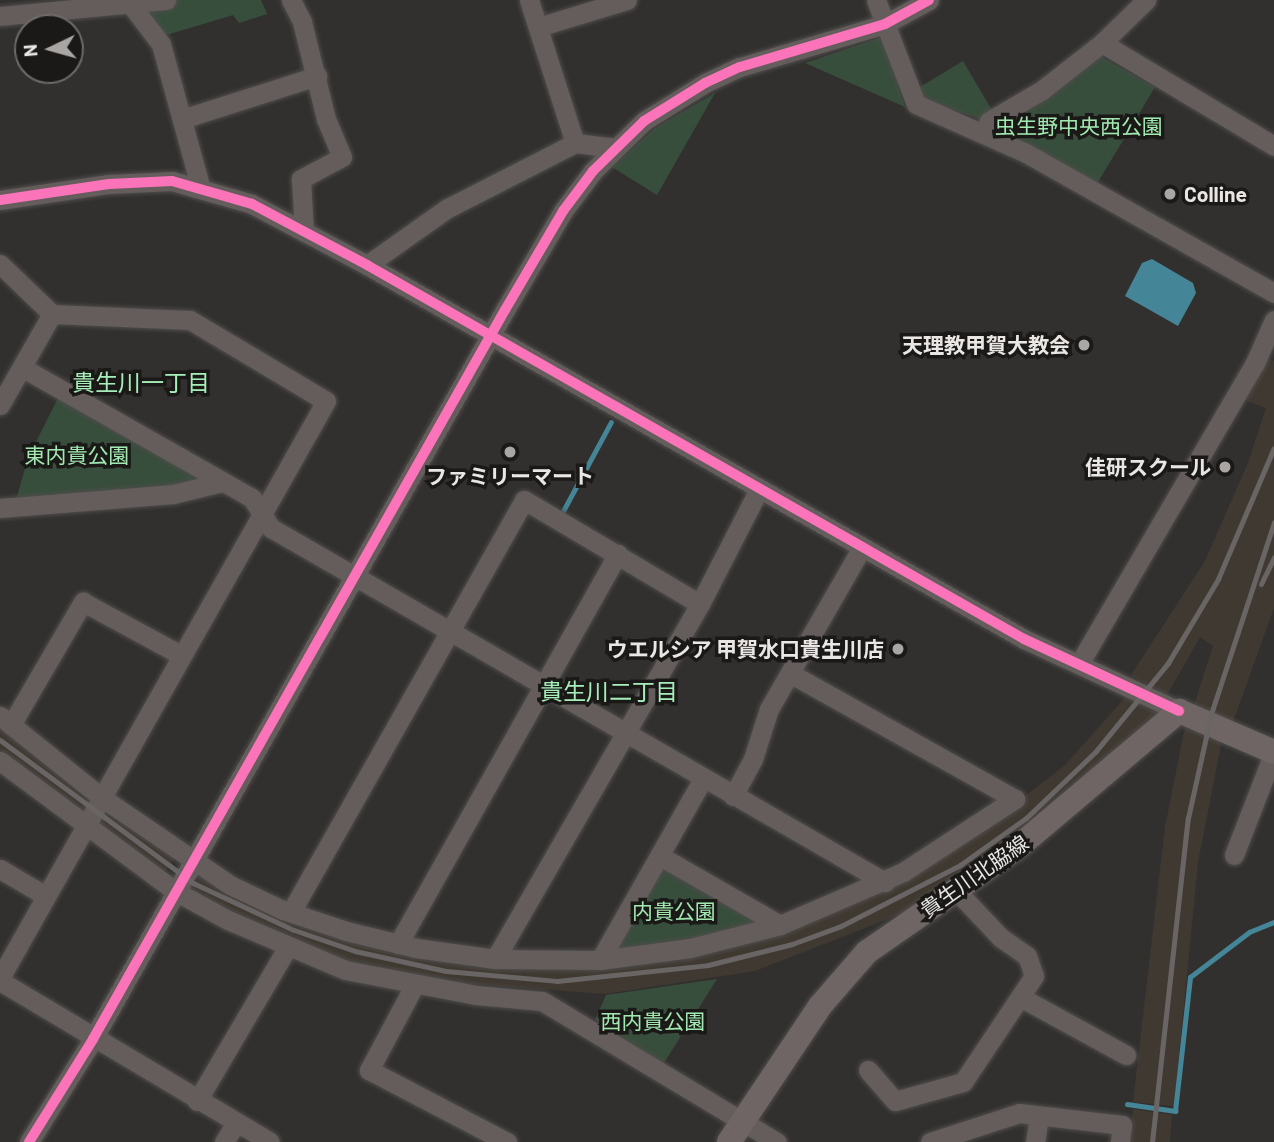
<!DOCTYPE html>
<meta charset="utf-8">
<style>
body{margin:0}
#map{position:relative;width:1274px;height:1142px;overflow:hidden;background:#32302e;font-family:Barlow,"Noto Sans JP",sans-serif}
div>[style]{position:absolute}
.built>*{inset:0;background:#403931;transform-origin:0 0}
.green>*{inset:0;background:#384e3c}
.water>*{inset:0;background:#458598}
.stream>*{height:5px;margin:-2.5px;padding:0 2.5px;transform-origin:2.5px;border-radius:2.5px;background:#458598}
.roads{filter:drop-shadow(0 0 2px #4e4d4c) drop-shadow(0 0 2px #4e4d4c)}
.minor>*{height:19px;margin:-9.5px;padding:0 9.5px;transform-origin:9.5px;border-radius:9.5px;background:#655d5c}
.major>*{height:24px;margin:-12px;padding:0 12px;transform-origin:12px;border-radius:12px;background:#6e6564}
.rail>*{height:5px;margin:-2.5px;padding:0 2.5px;transform-origin:2.5px;border-radius:2.5px;background:#696564}
.cycleway>*{height:10px;margin:-5px;padding:0 5px;transform-origin:5px;border-radius:5px;background:#fb73b8}
.dots>*{width:19px;height:19px;translate:-50% -50%;box-sizing:border-box;border:4px solid #1a1917;border-radius:50%}
span{translate:-50% -50%;white-space:nowrap;text-align:center;line-height:1.15;-webkit-text-stroke:7px #1a1917;paint-order:stroke}
.park-label{font-size:21px;color:#a1e9b0}
.poi-label{font-size:21px;color:#e9e6e4;font-weight:700}
.left{translate:0 -50%;text-align:left}
.right{translate:-100% -50%;text-align:right}
.street-label{font-size:21px;color:#e9e6e4}
.neighbourhood-label{font-size:23px;color:#a6edb9}
.north{position:absolute;left:14px;top:14px;width:70px;height:70px;box-sizing:border-box;background:#1a1917;border:2px solid #6d6b69;border-radius:50%;rotate:265deg;font-size:19px;font-weight:700;line-height:28px;text-align:center;color:#e9e6e4}
.north::after{content:'';display:block;margin:auto;width:24px;height:32px;background:#a9a6a4;clip-path:polygon(50% 0,100% 100%,50% 72%,0 100%)}
</style>
<div id="map">
<div class="built">
<div style="clip-path:polygon(1266px 359px,1274px 361px,1274px 608px,1233px 722px,1194px 705px,1213px 646px,1200px 637px,1167px 695px,1131px 675px,1205px 561px,1248px 463px,1266px 408px,1241px 399px)"></div>
<div style="clip-path:polygon(1130px 692px,1161px 710px,1044px 820px,901px 914px,755px 971px,605px 994px,458px 983px,348px 961px,190px 893px,200px 876px,489px 966px,779px 930px,1012px 806px,1065px 765px)"></div>
<div style="clip-path:polygon(1186px 722px,1222px 740px,1198px 862px,1174px 1106px,1133px 1102px,1165px 827px)"></div>
<div style="left:0;top:728px;width:218px;height:23px;rotate:37deg"></div>
<div style="clip-path:polygon(1133px 1109px,1172px 1115px,1170px 1142px,1130px 1142px)"></div>
</div>
<div class="green">
<div style="clip-path:polygon(177px 0,261px 0,267px 14px,239px 23px,233px 15px,163px 36px,144px 12px)"></div>
<div style="clip-path:polygon(882px 38px,905px 107px,805px 63px,879px 38px)"></div>
<div style="clip-path:polygon(1100px 56px,1155px 87px,1095px 187px,993px 133px,993px 125px)"></div>
<div style="clip-path:polygon(963px 61px,993px 112px,980px 119px,922px 99px,915px 90px)"></div>
<div style="clip-path:polygon(715px 93px,657px 195px,612px 167px,655px 128px)"></div>
<div style="clip-path:polygon(58px 398px,193px 474px,194px 482px,170px 489px,16px 500px,28px 458px)"></div>
<div style="clip-path:polygon(668px 868px,755px 919px,754px 923px,707px 939px,613px 951px,660px 870px)"></div>
<div style="clip-path:polygon(717px 979px,662px 1066px,595px 1020px,606px 995px)"></div>
</div>
<div class="water">
<div style="clip-path:polygon(1152px 259px,1193px 283px,1196px 293px,1178px 326px,1125px 296px,1142px 263px)"></div>
</div>
<div class="stream">
<div style="left:563px;top:511px;width:101px;rotate:-61.7deg"></div>
<div style="left:1127px;top:1104px;width:49px;rotate:8.3deg"></div>
<div style="left:1175px;top:1111px;width:135px;rotate:-83.6deg"></div>
<div style="left:1190px;top:977px;width:74px;rotate:-37.3deg"></div>
<div style="left:1249px;top:932px;width:27px;rotate:-22deg"></div>
</div>
<div class="roads">
<div class="minor">
<div style="left:291px;top:0;width:25px;rotate:63deg"></div>
<div style="left:302px;top:22px;width:100px;rotate:76.1deg"></div>
<div style="left:326px;top:119px;width:41px;rotate:67.2deg"></div>
<div style="left:342px;top:157px;width:47px;rotate:151.8deg"></div>
<div style="left:301px;top:179px;width:53px;rotate:86.8deg"></div>
<div style="left:529px;top:0;width:150px;rotate:72.2deg"></div>
<div style="left:876px;top:0;width:111px;rotate:69deg"></div>
<div style="left:916px;top:104px;width:120px;rotate:24deg"></div>
<div style="left:1026px;top:153px;width:285px;rotate:29.4deg"></div>
<div style="left:132px;top:6px;width:48px;rotate:52.7deg"></div>
<div style="left:161px;top:44px;width:147px;rotate:74.6deg"></div>
<div style="left:0;top:16px;width:167px;rotate:-5.5deg"></div>
<div style="left:538px;top:27px;width:93px;rotate:-16.9deg"></div>
<div style="left:1102px;top:43px;width:200px;rotate:30.9deg"></div>
<div style="left:182px;top:119px;width:142px;rotate:-17.7deg"></div>
<div style="left:983px;top:133px;width:13px;rotate:-63deg"></div>
<div style="left:989px;top:121px;width:61px;rotate:-30.3deg"></div>
<div style="left:1042px;top:90px;width:76px;rotate:-38.1deg"></div>
<div style="left:1102px;top:43px;width:62px;rotate:-44.3deg"></div>
<div style="left:0;top:200px;width:110px;rotate:-8.4deg"></div>
<div style="left:109px;top:184px;width:63px;rotate:-2.7deg"></div>
<div style="left:172px;top:181px;width:83px;rotate:16deg"></div>
<div style="left:252px;top:204px;width:130px;rotate:27.9deg"></div>
<div style="left:367px;top:265px;width:756px;rotate:29.65deg"></div>
<div style="left:1024px;top:639px;width:171px;rotate:24.9deg"></div>
<div style="left:0;top:264px;width:72px;rotate:43.9deg"></div>
<div style="left:52px;top:314px;width:138px;rotate:2.5deg"></div>
<div style="left:190px;top:320px;width:158px;rotate:30.8deg"></div>
<div style="left:326px;top:401px;width:663px;rotate:119.47deg"></div>
<div style="left:367px;top:265px;width:97px;rotate:-35.3deg"></div>
<div style="left:446px;top:209px;width:145px;rotate:-27.1deg"></div>
<div style="left:575px;top:143px;width:39px;rotate:7deg"></div>
<div style="left:23px;top:368px;width:263px;rotate:29.6deg"></div>
<div style="left:252px;top:498px;width:36px;rotate:58deg"></div>
<div style="left:271px;top:528px;width:709px;rotate:29.97deg"></div>
<div style="left:0;top:405px;width:105px;rotate:-60.3deg"></div>
<div style="left:0;top:508px;width:174px;rotate:-4.6deg"></div>
<div style="left:173px;top:494px;width:51px;rotate:-13.5deg"></div>
<div style="left:1079px;top:664px;width:349px;rotate:-59.7deg"></div>
<div style="left:1255px;top:363px;width:47px;rotate:-66.2deg"></div>
<div style="left:0;top:716px;width:129px;rotate:38.7deg"></div>
<div style="left:101px;top:797px;width:156px;rotate:34.3deg"></div>
<div style="left:230px;top:885px;width:59px;rotate:25.3deg"></div>
<div style="left:283px;top:910px;width:66px;rotate:18.4deg"></div>
<div style="left:346px;top:931px;width:72px;rotate:13.7deg"></div>
<div style="left:416px;top:948px;width:80px;rotate:7.9deg"></div>
<div style="left:495px;top:959px;width:105px;rotate:0.5deg"></div>
<div style="left:600px;top:960px;width:208px;rotate:-60.4deg"></div>
<div style="left:11px;top:725px;width:143px;rotate:-59.7deg"></div>
<div style="left:83px;top:602px;width:111px;rotate:28.4deg"></div>
<div style="left:0;top:761px;width:218px;rotate:36.6deg"></div>
<div style="left:175px;top:891px;width:60px;rotate:28.7deg"></div>
<div style="left:228px;top:920px;width:127px;rotate:23.1deg"></div>
<div style="left:345px;top:970px;width:133px;rotate:10.8deg"></div>
<div style="left:476px;top:995px;width:66px;rotate:5.2deg"></div>
<div style="left:542px;top:1001px;width:274px;rotate:31deg"></div>
<div style="left:733px;top:796px;width:42px;rotate:-61.6deg"></div>
<div style="left:753px;top:759px;width:52px;rotate:-72.3deg"></div>
<div style="left:769px;top:709px;width:187px;rotate:-60.1deg"></div>
<div style="left:1234px;top:855px;width:110px;rotate:-68.8deg"></div>
<div style="left:660px;top:856px;width:138px;rotate:29.9deg"></div>
<div style="left:780px;top:925px;width:134px;rotate:-23.3deg"></div>
<div style="left:903px;top:872px;width:134px;rotate:-33.1deg"></div>
<div style="left:1015px;top:799px;width:258px;rotate:-150.8deg"></div>
<div style="left:0;top:869px;width:53px;rotate:30.4deg"></div>
<div style="left:291px;top:912px;width:473px;rotate:-60.5deg"></div>
<div style="left:524px;top:500px;width:204px;rotate:30.6deg"></div>
<div style="left:398px;top:944px;width:448px;rotate:-60.6deg"></div>
<div style="left:495px;top:959px;width:410px;rotate:-60deg"></div>
<div style="left:700px;top:604px;width:129px;rotate:-62.8deg"></div>
<div style="left:600px;top:960px;width:91px;rotate:-7.6deg"></div>
<div style="left:690px;top:948px;width:93px;rotate:-14.3deg"></div>
<div style="left:0;top:981px;width:314px;rotate:30.8deg"></div>
<div style="left:415px;top:984px;width:98px;rotate:118.1deg"></div>
<div style="left:369px;top:1070px;width:156px;rotate:27.6deg"></div>
<div style="left:1020px;top:997px;width:121px;rotate:28.7deg"></div>
<div style="left:868px;top:1070px;width:41px;rotate:48.9deg"></div>
<div style="left:895px;top:1101px;width:71px;rotate:-15.6deg"></div>
<div style="left:963px;top:1082px;width:128px;rotate:-56.2deg"></div>
<div style="left:1034px;top:976px;width:21px;rotate:-109deg"></div>
<div style="left:1027px;top:956px;width:32px;rotate:-145deg"></div>
<div style="left:1001px;top:938px;width:66px;rotate:-133.2deg"></div>
<div style="left:197px;top:1101px;width:178px;rotate:-59.5deg"></div>
<div style="left:29px;top:1142px;width:121px;rotate:-58.1deg"></div>
<div style="left:93px;top:1039px;width:837px;rotate:-60.53deg"></div>
<div style="left:505px;top:310px;width:115px;rotate:-59.6deg"></div>
<div style="left:563px;top:211px;width:50px;rotate:-53.1deg"></div>
<div style="left:593px;top:171px;width:71px;rotate:-44.4deg"></div>
<div style="left:644px;top:121px;width:72px;rotate:-31.9deg"></div>
<div style="left:705px;top:83px;width:38px;rotate:-25deg"></div>
<div style="left:740px;top:67px;width:151px;rotate:-16.5deg"></div>
<div style="left:885px;top:24px;width:50px;rotate:-28.6deg"></div>
<div style="left:224px;top:1142px;width:22px;rotate:-58deg"></div>
<div style="left:930px;top:1142px;width:94px;rotate:-18deg"></div>
<div style="left:1019px;top:1113px;width:104px;rotate:6.6deg"></div>
<div style="left:1122px;top:1125px;width:17px;rotate:97deg"></div>
<div style="left:1035px;top:1142px;width:26px;rotate:-81deg"></div>
</div>
<div class="major">
<div style="left:729px;top:1142px;width:164px;rotate:-56.2deg"></div>
<div style="left:820px;top:1006px;width:72px;rotate:-49deg"></div>
<div style="left:867px;top:952px;width:184px;rotate:-34.8deg"></div>
<div style="left:1018px;top:847px;width:211px;rotate:-40.2deg"></div>
<div style="left:1179px;top:711px;width:103px;rotate:23.3deg"></div>
</div>
</div>
<div class="rail">
<div style="left:1261px;top:584px;width:30px;rotate:-64deg"></div>
<div style="left:0;top:740px;width:240px;rotate:36.5deg"></div>
<div style="left:193px;top:883px;width:111px;rotate:25deg"></div>
<div style="left:294px;top:930px;width:65px;rotate:19deg"></div>
<div style="left:355px;top:951px;width:93px;rotate:12.4deg"></div>
<div style="left:446px;top:971px;width:111px;rotate:5.1deg"></div>
<div style="left:557px;top:981px;width:152px;rotate:-6deg"></div>
<div style="left:708px;top:965px;width:87px;rotate:-14deg"></div>
<div style="left:792px;top:944px;width:52px;rotate:-20.2deg"></div>
<div style="left:841px;top:926px;width:134px;rotate:-27.1deg"></div>
<div style="left:960px;top:865px;width:81px;rotate:-35.5deg"></div>
<div style="left:1026px;top:818px;width:97px;rotate:-43.7deg"></div>
<div style="left:1096px;top:751px;width:114px;rotate:-50.7deg"></div>
<div style="left:1168px;top:663px;width:98px;rotate:-59.2deg"></div>
<div style="left:1218px;top:579px;width:142px;rotate:-66.9deg"></div>
<div style="left:1152px;top:1142px;width:326px;rotate:-83.7deg"></div>
<div style="left:1188px;top:818px;width:107px;rotate:-77.5deg"></div>
<div style="left:1211px;top:714px;width:202px;rotate:-71.8deg"></div>
</div>
<div class="cycleway">
<div style="left:0;top:200px;width:110px;rotate:-8.4deg"></div>
<div style="left:109px;top:184px;width:63px;rotate:-2.7deg"></div>
<div style="left:172px;top:181px;width:83px;rotate:16deg"></div>
<div style="left:252px;top:204px;width:130px;rotate:27.9deg"></div>
<div style="left:367px;top:265px;width:756px;rotate:29.65deg"></div>
<div style="left:1024px;top:639px;width:171px;rotate:24.9deg"></div>
<div style="left:29px;top:1142px;width:121px;rotate:-58.1deg"></div>
<div style="left:93px;top:1039px;width:837px;rotate:-60.53deg"></div>
<div style="left:505px;top:310px;width:115px;rotate:-59.6deg"></div>
<div style="left:563px;top:211px;width:50px;rotate:-53.1deg"></div>
<div style="left:593px;top:171px;width:71px;rotate:-44.4deg"></div>
<div style="left:644px;top:121px;width:72px;rotate:-31.9deg"></div>
<div style="left:705px;top:83px;width:38px;rotate:-25deg"></div>
<div style="left:740px;top:67px;width:151px;rotate:-16.5deg"></div>
<div style="left:885px;top:24px;width:50px;rotate:-28.6deg"></div>
</div>
<div class="dots">
<div style="left:1170px;top:194px;background:#a9a6a4"></div>
<div style="left:1084px;top:345px;background:#a9a6a4"></div>
<div style="left:510px;top:452px;background:#a9a6a4"></div>
<div style="left:1225px;top:467px;background:#a9a6a4"></div>
<div style="left:898px;top:649px;background:#a9a6a4"></div>
</div>
<div class="park-label">
<span style="left:1079px;top:126px">虫生野中央西公園</span>
<span style="left:77px;top:455px">東内貴公園</span>
<span style="left:674px;top:911px">内貴公園</span>
<span style="left:653px;top:1021px">西内貴公園</span>
</div>
<div class="poi-label">
<span class="left" style="left:1184px;top:194px">Colline</span>
<span class="right" style="left:1070px;top:345px">天理教甲賀大教会</span>
<span class="right" style="left:1211px;top:467px">佳研スクール</span>
<span style="left:510px;top:476px">ファミリーマート</span>
<span class="right" style="left:884px;top:649px">ウエルシア 甲賀水口貴生川店</span>
</div>
<div class="street-label">
<span style="left:974px;top:876px;rotate:-35deg">貴生川北脇線</span>
</div>
<div class="neighbourhood-label">
<span style="left:141px;top:382px">貴生川一丁目</span>
<span style="left:609px;top:691px">貴生川二丁目</span>
</div>
<div class="north">N</div>
</div>
